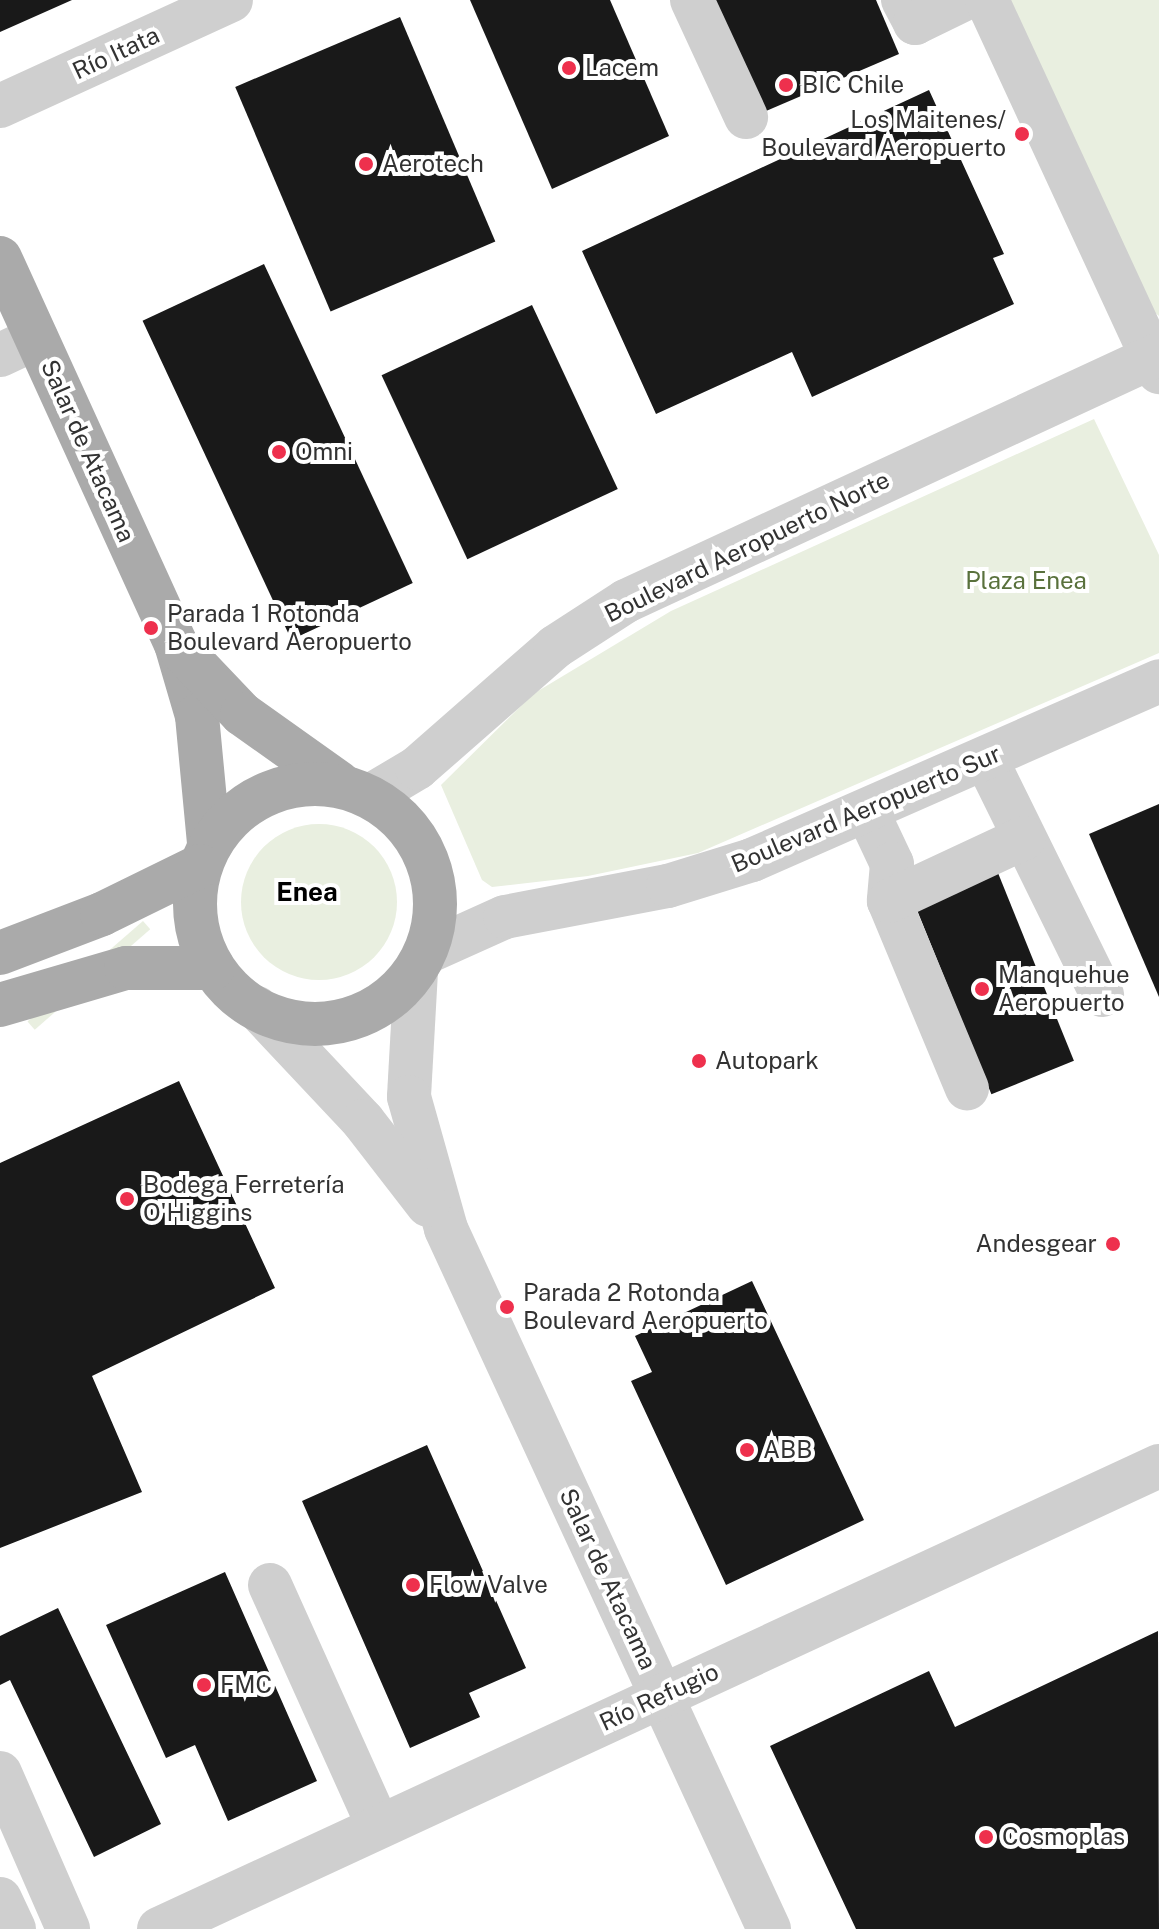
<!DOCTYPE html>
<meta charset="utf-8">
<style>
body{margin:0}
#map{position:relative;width:1159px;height:1929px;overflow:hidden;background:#fff;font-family:"Public Sans",sans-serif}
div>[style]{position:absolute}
.green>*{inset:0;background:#e9efe0;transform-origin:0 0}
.round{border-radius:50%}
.building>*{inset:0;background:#191919;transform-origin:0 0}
.minor>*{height:44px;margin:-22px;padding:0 22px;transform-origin:22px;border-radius:22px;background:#cfcfcf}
.major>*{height:44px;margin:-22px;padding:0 22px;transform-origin:22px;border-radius:22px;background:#aaa}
.major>.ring{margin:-22px;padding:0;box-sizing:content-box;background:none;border:44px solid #aaa;border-radius:50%}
.dots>*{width:22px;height:22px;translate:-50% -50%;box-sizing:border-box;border:4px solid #fff;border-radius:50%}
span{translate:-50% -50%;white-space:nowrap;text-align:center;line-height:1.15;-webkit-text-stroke:8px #fff;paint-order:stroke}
.street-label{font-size:24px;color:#323232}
.poi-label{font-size:24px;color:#323232}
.left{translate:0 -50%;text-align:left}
.right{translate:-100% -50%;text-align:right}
.park-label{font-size:24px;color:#59713c}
.neighbourhood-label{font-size:26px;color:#000;font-weight:700}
</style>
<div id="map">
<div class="green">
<div style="clip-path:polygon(1006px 0,1159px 0,1159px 316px,1149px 308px)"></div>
<div style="clip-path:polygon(1094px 419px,1159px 555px,1159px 653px,698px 853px,588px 876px,492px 887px,482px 880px,441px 785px,533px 694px,671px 611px)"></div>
<div class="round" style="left:241px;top:824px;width:156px;height:156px"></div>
<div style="left:143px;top:921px;width:11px;height:153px;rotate:49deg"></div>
</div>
<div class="building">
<div style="clip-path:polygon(0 0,72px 0,0 32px)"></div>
<div style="clip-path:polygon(470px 0,610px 0,669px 136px,552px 189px)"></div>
<div style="clip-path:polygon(708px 0,876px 0,899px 54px,757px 115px)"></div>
<div style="left:400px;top:17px;width:244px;height:179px;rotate:67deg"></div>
<div style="clip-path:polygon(929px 90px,1004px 254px,993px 258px,1014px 304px,812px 397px,792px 352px,656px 414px,582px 251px)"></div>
<div style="left:264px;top:264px;width:352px;height:134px;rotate:65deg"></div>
<div style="left:532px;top:305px;width:203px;height:166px;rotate:65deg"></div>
<div style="clip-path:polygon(1159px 804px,1159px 997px,1089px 834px)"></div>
<div style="left:996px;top:868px;width:208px;height:89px;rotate:68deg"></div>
<div style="clip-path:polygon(179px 1081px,275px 1288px,92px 1376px,142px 1492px,0 1548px,0 1163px)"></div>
<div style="clip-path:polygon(752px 1281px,864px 1520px,726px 1585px,631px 1381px,652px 1372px,635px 1336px)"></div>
<div style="clip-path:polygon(427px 1445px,526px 1668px,469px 1693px,480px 1717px,410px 1748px,302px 1501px)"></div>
<div style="clip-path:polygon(225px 1572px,317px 1781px,228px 1821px,195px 1745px,166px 1758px,106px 1625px)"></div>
<div style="clip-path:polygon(58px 1608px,161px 1824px,94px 1857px,10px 1680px,0 1685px,0 1636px)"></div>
<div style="clip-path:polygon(1158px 1631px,1159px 1929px,856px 1929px,770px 1746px,929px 1671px,955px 1727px)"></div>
</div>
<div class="minor">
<div style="left:692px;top:0;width:129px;rotate:65.2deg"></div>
<div style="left:903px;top:0;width:26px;rotate:62deg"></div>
<div style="left:915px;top:23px;width:52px;rotate:-26.1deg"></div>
<div style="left:987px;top:0;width:410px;rotate:65.2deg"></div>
<div style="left:0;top:106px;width:254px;rotate:-24.6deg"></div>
<div style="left:0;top:355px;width:40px;rotate:-25deg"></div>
<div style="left:986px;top:759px;width:263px;rotate:63.8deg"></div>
<div style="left:370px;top:796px;width:55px;rotate:-30.8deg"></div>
<div style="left:417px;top:768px;width:184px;rotate:-41.2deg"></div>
<div style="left:555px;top:647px;width:85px;rotate:-32.9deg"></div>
<div style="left:626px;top:601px;width:587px;rotate:-24.86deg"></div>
<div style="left:868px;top:813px;width:56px;rotate:64.8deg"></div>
<div style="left:892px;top:864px;width:37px;rotate:95deg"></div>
<div style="left:889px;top:901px;width:203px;rotate:67.4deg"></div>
<div style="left:889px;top:901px;width:149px;rotate:-25deg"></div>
<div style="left:427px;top:952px;width:85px;rotate:-24.2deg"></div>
<div style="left:505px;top:917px;width:166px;rotate:-10.8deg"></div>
<div style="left:668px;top:886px;width:88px;rotate:-17.2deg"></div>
<div style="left:752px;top:860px;width:445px;rotate:-23.7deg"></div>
<div style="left:416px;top:971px;width:126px;rotate:93.2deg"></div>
<div style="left:409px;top:1097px;width:137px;rotate:74.3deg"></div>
<div style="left:446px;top:1229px;width:771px;rotate:65.23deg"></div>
<div style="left:257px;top:1008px;width:155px;rotate:46.8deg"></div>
<div style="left:363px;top:1121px;width:106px;rotate:52.3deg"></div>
<div style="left:270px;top:1585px;width:265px;rotate:65.8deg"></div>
<div style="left:0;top:1773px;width:170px;rotate:66.4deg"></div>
<div style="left:0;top:1899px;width:33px;rotate:65deg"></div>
<div style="left:159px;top:1929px;width:1102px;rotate:-24.84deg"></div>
</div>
<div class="major">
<div style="left:0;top:258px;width:424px;rotate:65.5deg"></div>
<div style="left:176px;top:644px;width:75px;rotate:73.7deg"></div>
<div style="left:197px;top:716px;width:129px;rotate:84.6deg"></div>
<div style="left:182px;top:651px;width:87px;rotate:46.4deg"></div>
<div style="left:242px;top:714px;width:119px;rotate:35.4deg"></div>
<div class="ring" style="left:195px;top:784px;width:196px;height:196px"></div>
<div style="left:0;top:953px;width:109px;rotate:-20.9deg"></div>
<div style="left:102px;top:914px;width:109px;rotate:-26.1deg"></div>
<div style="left:0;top:1005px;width:131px;rotate:-16.4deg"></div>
<div style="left:126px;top:968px;width:87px"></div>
</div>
<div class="dots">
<div style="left:569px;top:68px;background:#ee304d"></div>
<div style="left:786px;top:85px;background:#ee304d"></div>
<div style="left:1022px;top:134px;background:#ee304d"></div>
<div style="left:366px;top:164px;background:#ee304d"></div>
<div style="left:279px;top:452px;background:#ee304d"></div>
<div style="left:151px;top:628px;background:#ee304d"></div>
<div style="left:982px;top:989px;background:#ee304d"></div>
<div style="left:699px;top:1061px;background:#ee304d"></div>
<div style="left:127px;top:1199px;background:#ee304d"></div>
<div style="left:1113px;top:1244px;background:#ee304d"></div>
<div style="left:507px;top:1307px;background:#ee304d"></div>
<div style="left:747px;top:1450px;background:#ee304d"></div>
<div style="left:413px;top:1585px;background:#ee304d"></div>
<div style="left:204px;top:1685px;background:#ee304d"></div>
<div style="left:986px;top:1837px;background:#ee304d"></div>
</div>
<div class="street-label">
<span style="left:116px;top:53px;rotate:-25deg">Río Itata</span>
<span style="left:88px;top:451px;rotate:66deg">Salar de Atacama</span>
<span style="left:747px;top:547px;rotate:-26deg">Boulevard Aeropuerto Norte</span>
<span style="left:866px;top:809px;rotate:-23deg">Boulevard Aeropuerto Sur</span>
<span style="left:608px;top:1579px;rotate:65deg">Salar de Atacama</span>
<span style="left:659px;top:1697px;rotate:-25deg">Río Refugio</span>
</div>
<div class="poi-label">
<span class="left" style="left:585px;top:68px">Lacem</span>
<span class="left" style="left:802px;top:85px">BIC Chile</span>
<span class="right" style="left:1006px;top:134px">Los Maitenes/<br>Boulevard Aeropuerto</span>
<span class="left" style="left:382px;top:164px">Aerotech</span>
<span class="left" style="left:295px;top:452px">Omni</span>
<span class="left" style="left:167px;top:628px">Parada 1 Rotonda<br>Boulevard Aeropuerto</span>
<span class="left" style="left:998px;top:989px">Manquehue<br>Aeropuerto</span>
<span class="left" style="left:715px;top:1061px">Autopark</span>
<span class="left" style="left:143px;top:1199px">Bodega Ferretería<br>O'Higgins</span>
<span class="right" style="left:1097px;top:1244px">Andesgear</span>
<span class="left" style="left:523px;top:1307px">Parada 2 Rotonda<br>Boulevard Aeropuerto</span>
<span class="left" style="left:763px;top:1450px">ABB</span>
<span class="left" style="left:429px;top:1585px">Flow Valve</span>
<span class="left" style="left:220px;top:1685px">FMC</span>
<span class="left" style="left:1002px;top:1837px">Cosmoplas</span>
</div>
<div class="park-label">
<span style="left:1026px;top:581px">Plaza Enea</span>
</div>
<div class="neighbourhood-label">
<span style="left:307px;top:892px">Enea</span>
</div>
</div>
